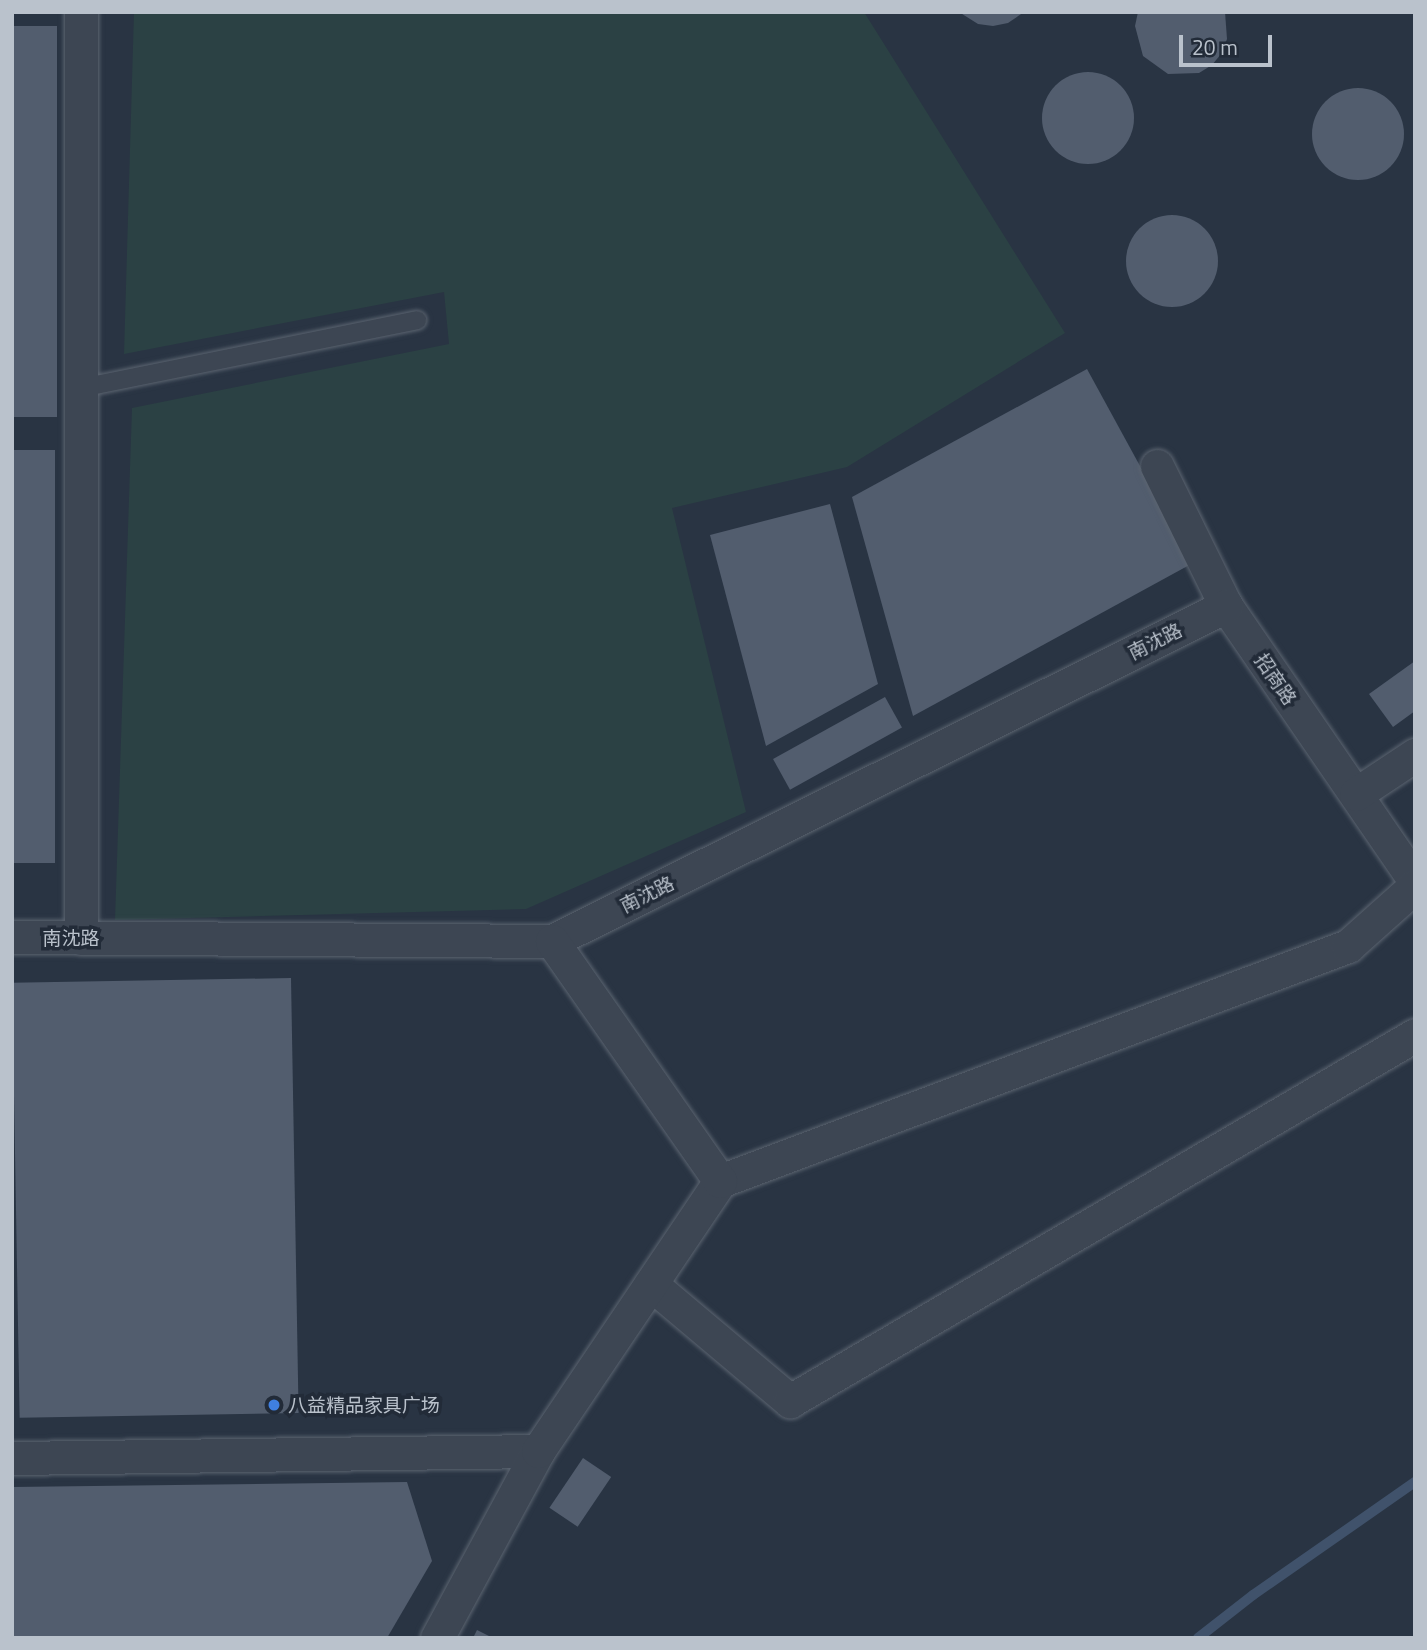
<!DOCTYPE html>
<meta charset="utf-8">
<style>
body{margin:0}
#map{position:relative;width:1427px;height:1650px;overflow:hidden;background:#293443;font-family:"Titillium Web","Noto Sans SC",sans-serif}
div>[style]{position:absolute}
.green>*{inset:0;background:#2b4144}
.stream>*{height:10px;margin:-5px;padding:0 5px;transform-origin:5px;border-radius:5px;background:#40526b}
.building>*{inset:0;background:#525d6e;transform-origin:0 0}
.round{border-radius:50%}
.roads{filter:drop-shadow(0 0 2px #5b6470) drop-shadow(0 0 2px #5b6470)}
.service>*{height:18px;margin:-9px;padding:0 9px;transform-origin:9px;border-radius:9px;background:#3d4653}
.minor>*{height:33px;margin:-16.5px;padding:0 16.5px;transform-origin:16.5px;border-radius:16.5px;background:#3d4653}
.dots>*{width:19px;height:19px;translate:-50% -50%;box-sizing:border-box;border:4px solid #222b38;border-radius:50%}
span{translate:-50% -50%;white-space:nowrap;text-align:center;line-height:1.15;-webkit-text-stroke:7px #222b38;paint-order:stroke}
.street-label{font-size:19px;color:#bac2cc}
.poi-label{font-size:19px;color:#bac2cc}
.left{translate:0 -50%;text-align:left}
.frame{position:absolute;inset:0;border:14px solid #bac2cc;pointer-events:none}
.scale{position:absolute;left:1179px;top:35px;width:93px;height:32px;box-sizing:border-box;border:4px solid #bac2cc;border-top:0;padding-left:9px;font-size:21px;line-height:24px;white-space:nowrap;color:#bac2cc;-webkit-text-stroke:5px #222b38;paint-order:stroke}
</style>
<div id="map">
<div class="green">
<div style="clip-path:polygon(134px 12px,864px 12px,1065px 333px,847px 467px,672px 508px,746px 812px,526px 909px,115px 920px,132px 408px,449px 344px,444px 292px,124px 354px)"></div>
</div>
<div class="stream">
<div style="left:1198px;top:1638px;width:70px;rotate:-38deg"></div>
<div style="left:1253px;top:1595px;width:198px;rotate:-34.9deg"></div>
</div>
<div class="building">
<div style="clip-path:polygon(959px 12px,1024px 12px,1008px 23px,993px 26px,978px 24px)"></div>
<div style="clip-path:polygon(1138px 12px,1225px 12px,1227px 39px,1221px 54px,1212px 65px,1199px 73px,1168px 74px,1143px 56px,1135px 26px)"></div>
<div style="left:12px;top:26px;width:45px;height:391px"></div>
<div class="round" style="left:1042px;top:72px;width:92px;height:92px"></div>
<div class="round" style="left:1312px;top:88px;width:92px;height:92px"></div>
<div class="round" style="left:1126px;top:215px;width:92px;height:92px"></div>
<div style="clip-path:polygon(1087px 369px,1193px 563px,913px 716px,852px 497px)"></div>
<div style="left:12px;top:450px;width:43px;height:413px"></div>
<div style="clip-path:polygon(830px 504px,878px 684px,766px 746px,710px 535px)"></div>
<div style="clip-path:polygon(1415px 661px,1415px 711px,1393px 727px,1369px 694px)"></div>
<div style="left:885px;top:697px;width:35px;height:128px;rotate:61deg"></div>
<div style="left:291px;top:978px;width:435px;height:279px;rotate:89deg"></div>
<div style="left:583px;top:1458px;width:34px;height:60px;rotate:34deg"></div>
<div style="clip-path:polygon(407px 1482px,432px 1561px,387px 1638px,12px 1638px,12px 1487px)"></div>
<div style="clip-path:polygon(477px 1630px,493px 1638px,473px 1638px)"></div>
</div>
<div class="roads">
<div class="service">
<div style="left:81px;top:388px;width:343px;rotate:-11.4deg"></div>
</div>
<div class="minor">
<div style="left:81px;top:12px;width:926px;rotate:90deg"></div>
<div style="left:1157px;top:466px;width:156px;rotate:63.8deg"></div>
<div style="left:1226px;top:606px;width:334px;rotate:55.5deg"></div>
<div style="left:1356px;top:794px;width:71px;rotate:-33.5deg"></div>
<div style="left:12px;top:937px;width:540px;rotate:0.42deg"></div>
<div style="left:552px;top:941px;width:753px;rotate:-26.43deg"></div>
<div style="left:720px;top:1181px;width:671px;rotate:-20.52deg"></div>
<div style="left:1348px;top:946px;width:90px;rotate:-41.8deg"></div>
<div style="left:651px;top:1284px;width:182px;rotate:40.1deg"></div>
<div style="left:790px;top:1401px;width:724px;rotate:-30.35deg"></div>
<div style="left:12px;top:1458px;width:526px;rotate:-0.76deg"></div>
<div style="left:437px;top:1638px;width:213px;rotate:-61.6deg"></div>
<div style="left:538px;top:1451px;width:326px;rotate:-56deg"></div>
<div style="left:720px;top:1181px;width:293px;rotate:-125deg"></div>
</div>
</div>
<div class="dots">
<div style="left:274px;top:1405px;background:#3f7fe0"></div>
</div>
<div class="street-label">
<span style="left:1155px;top:641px;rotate:-26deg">南沈路</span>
<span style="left:1276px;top:679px;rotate:56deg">招商路</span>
<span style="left:647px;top:894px;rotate:-26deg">南沈路</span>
<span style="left:71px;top:938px">南沈路</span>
</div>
<div class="poi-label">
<span class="left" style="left:288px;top:1405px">八益精品家具广场</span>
</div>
<div class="frame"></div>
<div class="scale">20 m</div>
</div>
